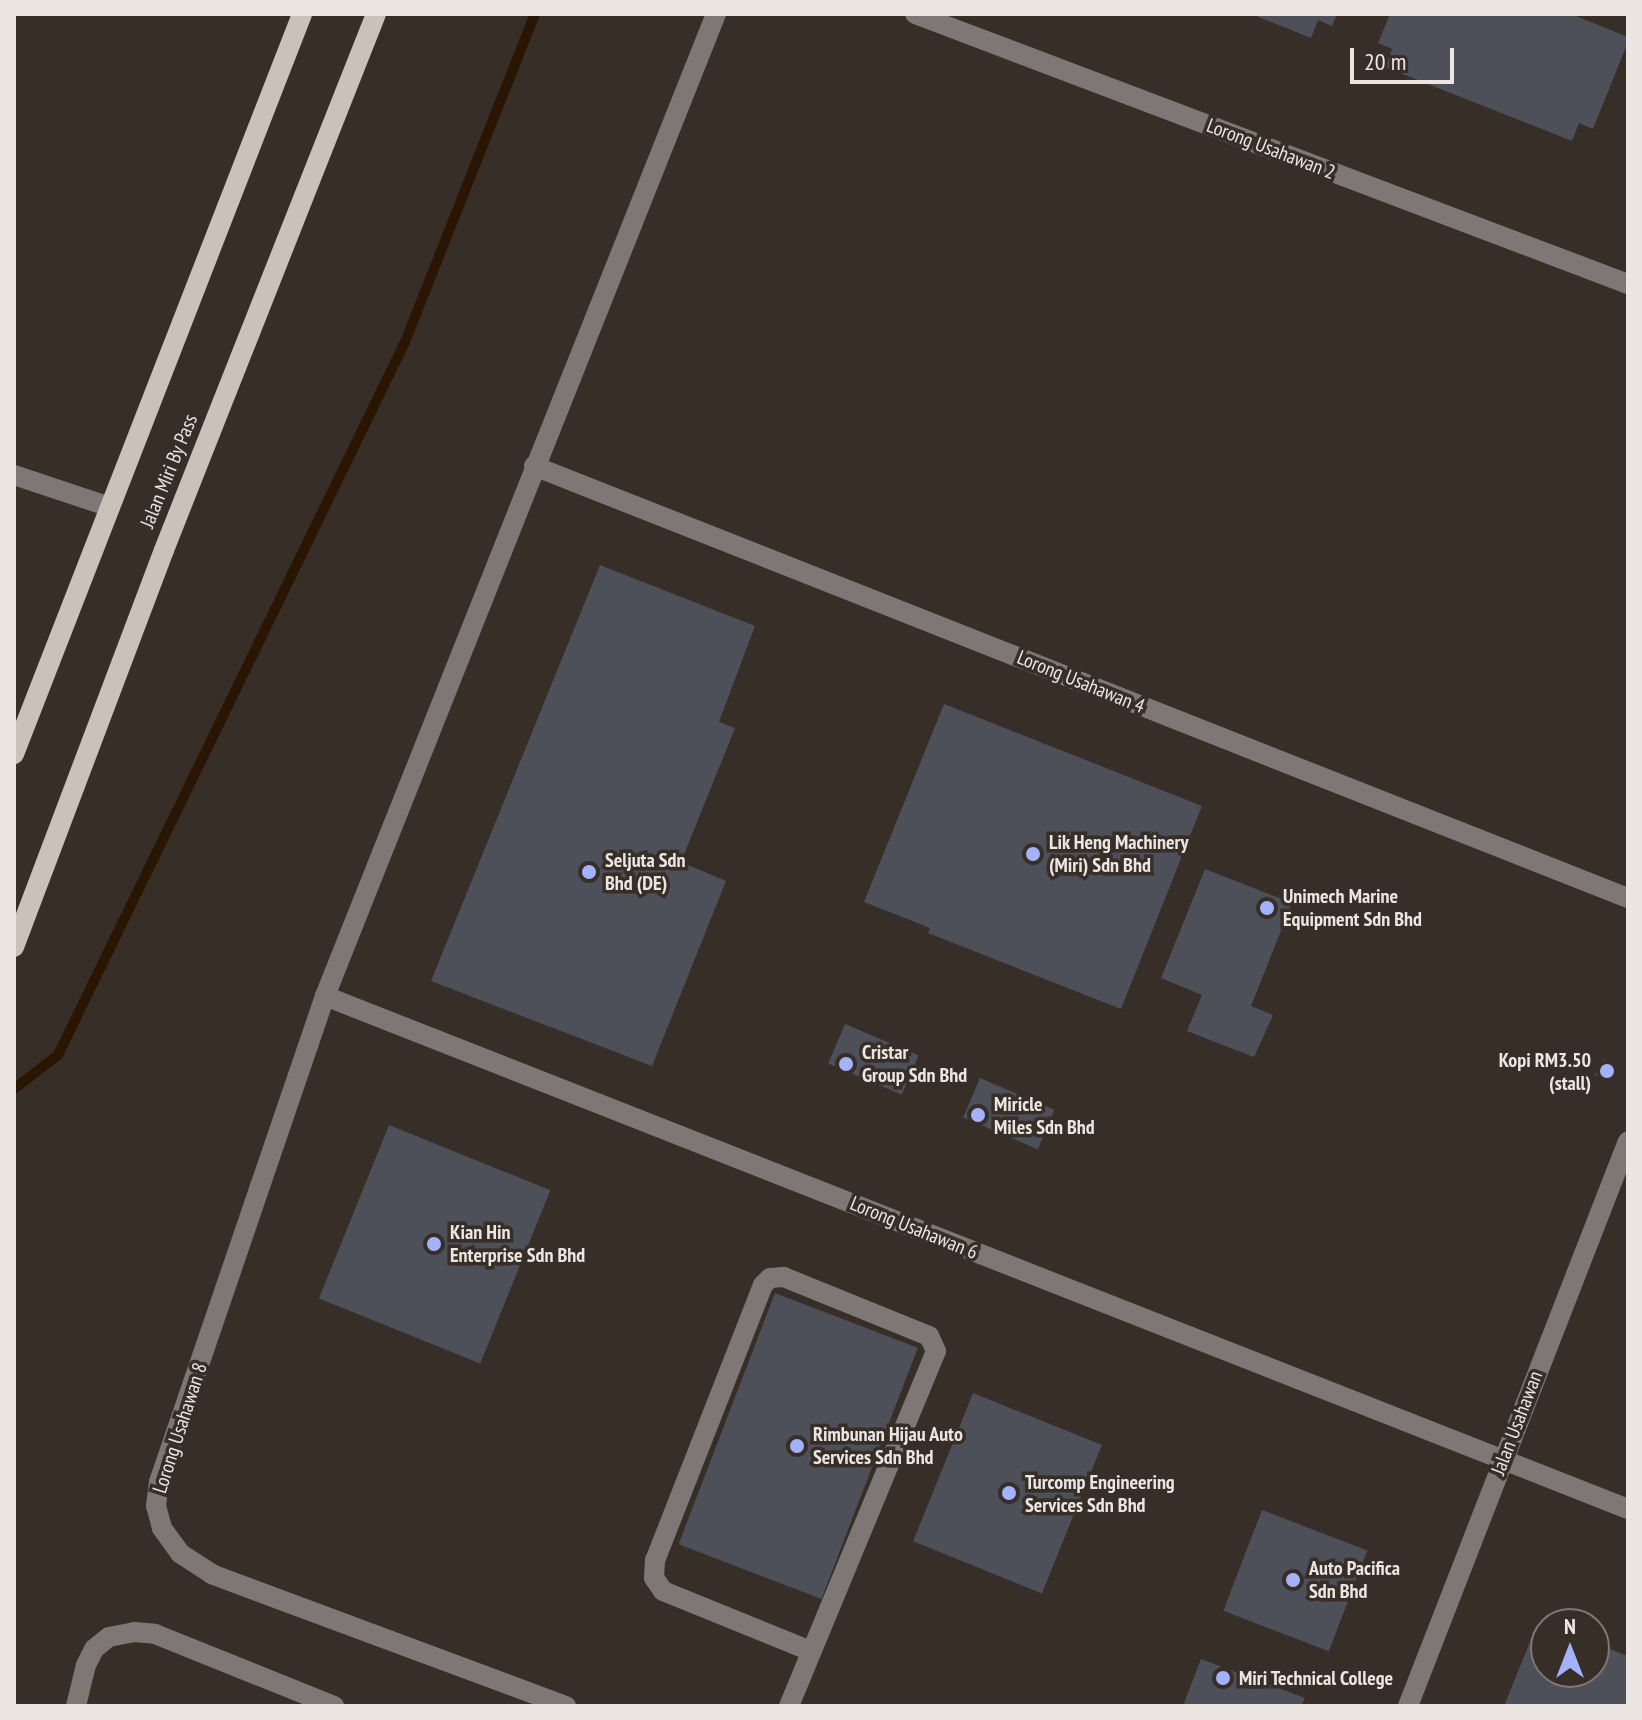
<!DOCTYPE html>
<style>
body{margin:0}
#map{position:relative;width:1642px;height:1720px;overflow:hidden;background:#372e28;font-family:"PT Sans Narrow",sans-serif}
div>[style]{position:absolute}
.stream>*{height:10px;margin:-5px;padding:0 5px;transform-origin:5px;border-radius:5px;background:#2a1402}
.building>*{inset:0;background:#4d4f59;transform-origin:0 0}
.minor>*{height:20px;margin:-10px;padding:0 10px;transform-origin:10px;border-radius:10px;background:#7d7875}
.major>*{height:20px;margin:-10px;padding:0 10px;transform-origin:10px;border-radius:10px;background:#cac1ba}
.dots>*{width:22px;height:22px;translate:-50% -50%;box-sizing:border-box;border:4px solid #372e28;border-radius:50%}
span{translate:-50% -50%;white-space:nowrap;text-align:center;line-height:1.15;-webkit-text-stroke:7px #372e28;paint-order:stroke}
.street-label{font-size:20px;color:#ece6e2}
.poi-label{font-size:20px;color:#ece6e2;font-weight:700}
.left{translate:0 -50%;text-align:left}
.right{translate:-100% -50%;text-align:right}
.frame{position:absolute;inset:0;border:16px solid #ece6e2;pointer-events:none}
.north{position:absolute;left:1530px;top:1608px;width:80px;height:80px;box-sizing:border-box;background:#372e28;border:2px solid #7f7872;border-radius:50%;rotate:0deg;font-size:22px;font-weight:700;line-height:32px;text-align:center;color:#ece6e2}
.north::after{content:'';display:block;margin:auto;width:28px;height:36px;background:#a4b2fc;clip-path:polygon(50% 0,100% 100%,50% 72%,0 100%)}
.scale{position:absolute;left:1350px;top:48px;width:104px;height:36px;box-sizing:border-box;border:4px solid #ece6e2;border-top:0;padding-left:10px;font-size:24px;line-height:28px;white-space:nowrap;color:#ece6e2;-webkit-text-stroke:6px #372e28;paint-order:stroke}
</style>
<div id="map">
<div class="stream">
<div style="left:14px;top:1089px;width:56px;rotate:-37.7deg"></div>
<div style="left:58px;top:1055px;width:793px;rotate:-64.05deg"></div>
<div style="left:405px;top:342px;width:353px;rotate:-68.4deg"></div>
</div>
<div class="building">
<div style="clip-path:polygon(1251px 14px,1337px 14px,1332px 26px,1318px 20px,1311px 38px)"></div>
<div style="clip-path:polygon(1390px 14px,1571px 14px,1628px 37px,1628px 42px,1593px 129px,1579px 123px,1572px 141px,1385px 67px,1392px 49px,1378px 43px)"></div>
<div style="clip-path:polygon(600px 565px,755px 626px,719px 722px,735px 728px,681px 862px,726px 881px,652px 1066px,431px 981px)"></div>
<div style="clip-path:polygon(944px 704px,1202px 806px,1121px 1009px,928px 933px,930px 928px,864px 902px)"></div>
<div style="clip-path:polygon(1205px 869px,1292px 903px,1251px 1006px,1273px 1015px,1254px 1057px,1187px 1031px,1202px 995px,1161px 978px)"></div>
<div style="left:845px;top:1024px;width:80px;height:43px;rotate:23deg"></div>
<div style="left:1603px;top:1059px;width:17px;height:18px;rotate:28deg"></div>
<div style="left:980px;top:1078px;width:81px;height:43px;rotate:23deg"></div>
<div style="left:389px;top:1125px;width:174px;height:187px;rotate:22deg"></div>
<div style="left:775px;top:1293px;width:153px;height:269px;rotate:21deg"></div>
<div style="left:973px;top:1393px;width:139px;height:160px;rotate:22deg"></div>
<div style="left:1262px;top:1510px;width:113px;height:108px;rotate:21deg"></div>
<div style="clip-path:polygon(1544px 1623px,1546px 1672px,1594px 1672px,1594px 1643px,1628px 1656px,1628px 1706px,1504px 1706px,1534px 1632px,1539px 1634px)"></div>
<div style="clip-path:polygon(1201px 1659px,1305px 1698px,1301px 1706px,1183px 1706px)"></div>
</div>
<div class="minor">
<div style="left:915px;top:14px;width:762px;rotate:20.74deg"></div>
<div style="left:534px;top:466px;width:1176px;rotate:21.55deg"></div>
<div style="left:14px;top:475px;width:101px;rotate:18.4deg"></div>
<div style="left:325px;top:996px;width:1400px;rotate:21.49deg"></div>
<div style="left:76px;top:1706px;width:42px;rotate:-76.3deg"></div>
<div style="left:86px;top:1665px;width:18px;rotate:-63deg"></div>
<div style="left:94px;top:1649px;width:19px;rotate:-39deg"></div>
<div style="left:109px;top:1637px;width:25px;rotate:-11deg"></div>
<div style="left:134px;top:1632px;width:21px;rotate:5deg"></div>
<div style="left:155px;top:1634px;width:193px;rotate:21.9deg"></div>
<div style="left:566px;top:1706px;width:378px;rotate:-159.6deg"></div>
<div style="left:212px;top:1574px;width:38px;rotate:-147deg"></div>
<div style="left:180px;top:1553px;width:31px;rotate:-126deg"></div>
<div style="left:162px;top:1528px;width:23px;rotate:-105deg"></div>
<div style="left:156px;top:1506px;width:24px;rotate:-83deg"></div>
<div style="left:159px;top:1482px;width:514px;rotate:-71.14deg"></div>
<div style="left:325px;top:996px;width:1057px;rotate:-68.29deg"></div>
<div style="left:789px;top:1706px;width:384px;rotate:-67.5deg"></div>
<div style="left:936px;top:1351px;width:17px;rotate:-115deg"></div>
<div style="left:929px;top:1336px;width:157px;rotate:-157.9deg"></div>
<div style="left:784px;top:1277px;width:14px;rotate:176deg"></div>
<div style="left:770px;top:1278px;width:10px;rotate:135deg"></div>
<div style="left:763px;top:1285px;width:295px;rotate:111.4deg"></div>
<div style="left:655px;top:1560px;width:18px;rotate:93deg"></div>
<div style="left:654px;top:1578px;width:16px;rotate:55deg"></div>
<div style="left:663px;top:1591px;width:160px;rotate:22.1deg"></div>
<div style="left:1408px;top:1706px;width:606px;rotate:-68.73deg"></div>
</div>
<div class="major">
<div style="left:14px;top:754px;width:794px;rotate:-68.73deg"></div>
<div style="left:14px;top:947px;width:424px;rotate:-69.3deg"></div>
<div style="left:164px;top:550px;width:576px;rotate:-68.42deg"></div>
</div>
<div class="dots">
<div style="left:1033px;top:854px;background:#a4b2fc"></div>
<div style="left:589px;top:872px;background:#a4b2fc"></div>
<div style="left:1267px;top:908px;background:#a4b2fc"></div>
<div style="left:846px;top:1064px;background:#a4b2fc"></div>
<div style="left:1607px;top:1071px;background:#a4b2fc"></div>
<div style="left:978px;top:1115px;background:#a4b2fc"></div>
<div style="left:434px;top:1244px;background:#a4b2fc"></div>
<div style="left:797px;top:1446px;background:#a4b2fc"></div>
<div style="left:1009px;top:1493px;background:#a4b2fc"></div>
<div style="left:1293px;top:1580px;background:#a4b2fc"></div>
<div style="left:1223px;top:1678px;background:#a4b2fc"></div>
</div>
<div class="street-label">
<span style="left:1271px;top:149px;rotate:21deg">Lorong Usahawan 2</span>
<span style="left:169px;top:471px;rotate:-68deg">Jalan Miri By Pass</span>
<span style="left:1081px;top:682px;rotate:22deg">Lorong Usahawan 4</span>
<span style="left:914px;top:1228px;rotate:22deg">Lorong Usahawan 6</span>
<span style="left:1517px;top:1423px;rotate:-69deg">Jalan Usahawan</span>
<span style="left:180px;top:1428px;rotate:-72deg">Lorong Usahawan 8</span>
</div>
<div class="poi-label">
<span class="left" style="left:1049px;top:854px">Lik Heng Machinery<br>(Miri) Sdn Bhd</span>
<span class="left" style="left:605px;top:872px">Seljuta Sdn<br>Bhd (DE)</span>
<span class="left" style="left:1283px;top:908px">Unimech Marine<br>Equipment Sdn Bhd</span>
<span class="left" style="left:862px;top:1064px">Cristar<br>Group Sdn Bhd</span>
<span class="right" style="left:1591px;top:1072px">Kopi RM3.50<br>(stall)</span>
<span class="left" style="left:994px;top:1116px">Miricle<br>Miles Sdn Bhd</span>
<span class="left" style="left:450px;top:1244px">Kian Hin<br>Enterprise Sdn Bhd</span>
<span class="left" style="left:813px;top:1446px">Rimbunan Hijau Auto<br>Services Sdn Bhd</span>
<span class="left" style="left:1025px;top:1494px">Turcomp Engineering<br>Services Sdn Bhd</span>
<span class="left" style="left:1309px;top:1580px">Auto Pacifica<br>Sdn Bhd</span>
<span class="left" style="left:1239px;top:1678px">Miri Technical College</span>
</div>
<div class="frame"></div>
<div class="north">N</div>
<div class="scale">20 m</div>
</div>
